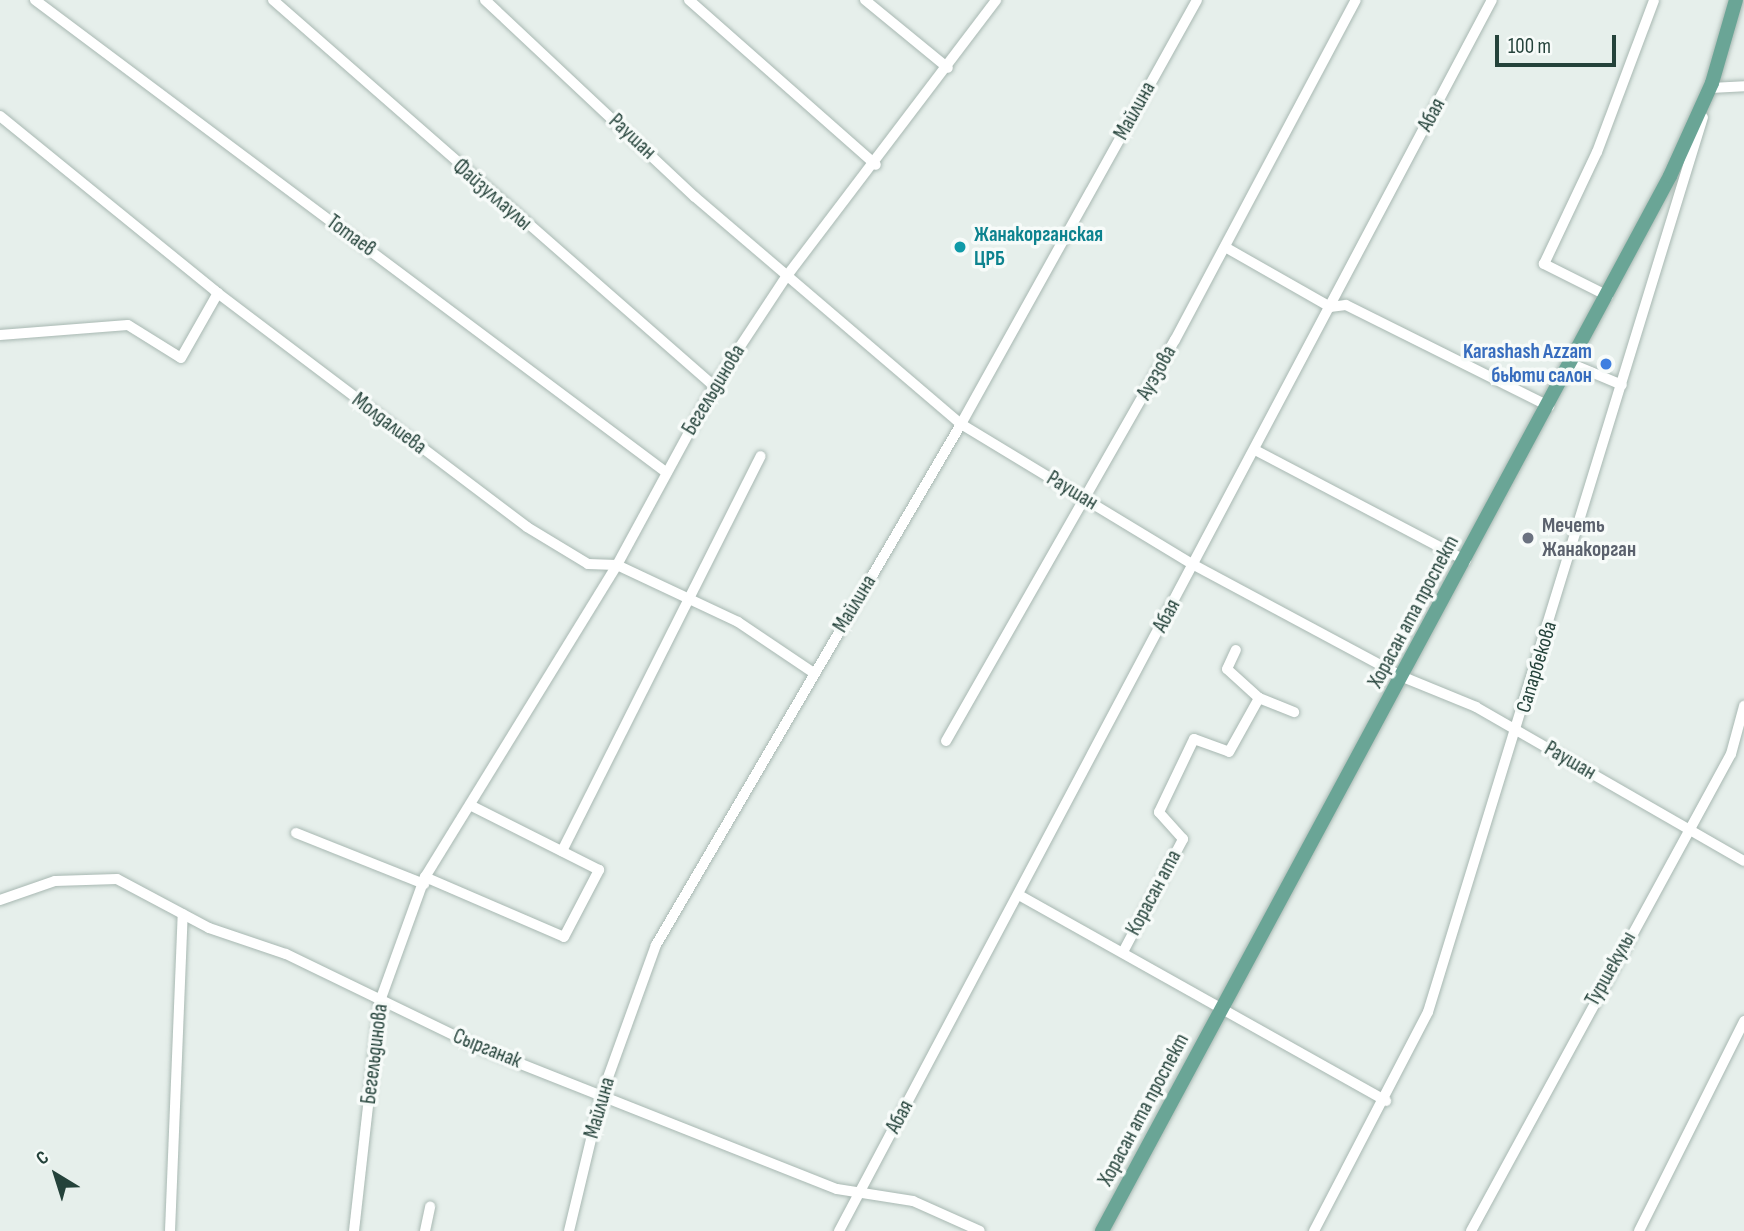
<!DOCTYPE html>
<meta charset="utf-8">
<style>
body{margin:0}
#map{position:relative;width:1744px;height:1231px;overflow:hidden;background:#e6efeb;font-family:"Sofia Sans Condensed",sans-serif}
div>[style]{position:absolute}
.roads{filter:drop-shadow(0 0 2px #a8b8b2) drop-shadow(0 0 2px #a8b8b2)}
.minor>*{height:10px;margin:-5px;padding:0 5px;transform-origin:5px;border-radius:5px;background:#fff}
.major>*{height:14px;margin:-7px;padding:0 7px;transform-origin:7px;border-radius:7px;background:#6aa596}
.dots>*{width:19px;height:19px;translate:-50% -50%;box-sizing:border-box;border:4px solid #f7fbf9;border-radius:50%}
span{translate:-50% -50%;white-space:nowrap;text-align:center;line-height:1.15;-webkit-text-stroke:7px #f7fbf9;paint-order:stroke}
.street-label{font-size:21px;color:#24423a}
.culture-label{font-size:21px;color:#0d838f;font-weight:700}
.left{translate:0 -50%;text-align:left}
.shop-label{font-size:21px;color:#366cbe;font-weight:700}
.right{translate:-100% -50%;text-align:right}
.worship-label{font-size:21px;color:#5b616d;font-weight:700}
.north{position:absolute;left:21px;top:1140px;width:70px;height:70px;-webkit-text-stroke:5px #f7fbf9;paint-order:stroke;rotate:322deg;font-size:19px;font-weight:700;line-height:28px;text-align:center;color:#24423a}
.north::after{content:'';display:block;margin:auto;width:24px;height:32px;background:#24423a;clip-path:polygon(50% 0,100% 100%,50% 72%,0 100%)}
.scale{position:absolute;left:1495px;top:35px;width:121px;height:32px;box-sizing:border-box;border:4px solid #24423a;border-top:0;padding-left:9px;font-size:21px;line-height:24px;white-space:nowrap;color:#24423a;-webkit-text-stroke:5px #f7fbf9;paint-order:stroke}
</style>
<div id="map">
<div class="roads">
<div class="minor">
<div style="left:35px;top:0;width:789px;rotate:36.81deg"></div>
<div style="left:273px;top:0;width:586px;rotate:41.2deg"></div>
<div style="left:485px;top:0;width:288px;rotate:43.2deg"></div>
<div style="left:695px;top:197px;width:350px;rotate:40.5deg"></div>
<div style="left:961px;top:424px;width:272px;rotate:31.2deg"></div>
<div style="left:1194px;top:565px;width:237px;rotate:28.2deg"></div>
<div style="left:1403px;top:677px;width:79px;rotate:22.3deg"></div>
<div style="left:1476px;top:707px;width:309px;rotate:29.9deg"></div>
<div style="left:689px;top:0;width:249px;rotate:41.4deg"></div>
<div style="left:865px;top:0;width:107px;rotate:39.3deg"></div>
<div style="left:1711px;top:88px;width:33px;rotate:-3deg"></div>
<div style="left:0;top:116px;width:277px;rotate:39.1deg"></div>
<div style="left:215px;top:291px;width:391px;rotate:37.1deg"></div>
<div style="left:527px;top:527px;width:71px;rotate:31.2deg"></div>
<div style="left:588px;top:564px;width:29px;rotate:2deg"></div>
<div style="left:617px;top:565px;width:134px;rotate:25.2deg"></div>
<div style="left:738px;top:622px;width:92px;rotate:33.9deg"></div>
<div style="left:1225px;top:247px;width:121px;rotate:29.7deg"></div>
<div style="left:1330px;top:307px;width:16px;rotate:-7deg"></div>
<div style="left:1346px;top:305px;width:227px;rotate:26.5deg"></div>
<div style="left:1608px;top:296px;width:72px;rotate:-153.4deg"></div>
<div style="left:1544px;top:264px;width:124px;rotate:-64.7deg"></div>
<div style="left:1597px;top:152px;width:162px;rotate:-69.4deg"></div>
<div style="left:0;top:335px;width:128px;rotate:-4.5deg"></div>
<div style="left:128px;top:325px;width:62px;rotate:31.9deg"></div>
<div style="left:181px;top:358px;width:75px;rotate:-60.4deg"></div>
<div style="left:1572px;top:364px;width:54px;rotate:22.8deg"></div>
<div style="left:1255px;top:450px;width:238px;rotate:27.7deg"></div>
<div style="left:1259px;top:698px;width:38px;rotate:22deg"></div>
<div style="left:946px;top:741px;width:462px;rotate:-60.3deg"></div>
<div style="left:1175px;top:340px;width:385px;rotate:-62deg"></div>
<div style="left:296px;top:833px;width:138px;rotate:21.7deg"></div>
<div style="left:562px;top:851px;width:442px;rotate:-63.3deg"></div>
<div style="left:425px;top:877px;width:151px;rotate:23.3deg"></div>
<div style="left:564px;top:937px;width:76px;rotate:-62.4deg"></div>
<div style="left:599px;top:870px;width:144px;rotate:-153.3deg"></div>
<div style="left:1019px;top:895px;width:421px;rotate:29.3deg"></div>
<div style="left:0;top:900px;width:58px;rotate:-19.1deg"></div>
<div style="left:55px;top:881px;width:62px;rotate:-1.8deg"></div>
<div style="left:117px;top:879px;width:104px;rotate:28deg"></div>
<div style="left:209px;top:928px;width:81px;rotate:18.7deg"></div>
<div style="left:286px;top:954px;width:213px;rotate:25.8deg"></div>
<div style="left:478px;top:1047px;width:386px;rotate:21.6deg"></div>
<div style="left:837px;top:1189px;width:77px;rotate:9deg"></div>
<div style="left:913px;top:1201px;width:73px;rotate:24.1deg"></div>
<div style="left:1123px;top:952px;width:128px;rotate:-62deg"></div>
<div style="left:1183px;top:839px;width:36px;rotate:-132deg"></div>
<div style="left:1159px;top:812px;width:81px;rotate:-64.4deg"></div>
<div style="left:1194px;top:739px;width:37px;rotate:20deg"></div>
<div style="left:1229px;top:752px;width:62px;rotate:-60.9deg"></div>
<div style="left:1259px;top:698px;width:43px;rotate:-137.8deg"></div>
<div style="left:1227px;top:669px;width:21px;rotate:-65deg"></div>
<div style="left:170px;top:1231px;width:317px;rotate:-87.7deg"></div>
<div style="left:354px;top:1231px;width:231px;rotate:-83.6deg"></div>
<div style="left:380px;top:1001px;width:132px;rotate:-70.1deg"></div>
<div style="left:425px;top:877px;width:366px;rotate:-58.4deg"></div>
<div style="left:617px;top:565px;width:204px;rotate:-61.5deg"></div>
<div style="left:714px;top:386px;width:131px;rotate:-56.6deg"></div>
<div style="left:786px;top:277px;width:348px;rotate:-52.8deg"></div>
<div style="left:425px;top:1231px;width:25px;rotate:-78deg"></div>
<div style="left:569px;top:1231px;width:141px;rotate:-76.5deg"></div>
<div style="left:602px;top:1094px;width:158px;rotate:-70.1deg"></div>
<div style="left:656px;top:945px;width:604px;rotate:-59.65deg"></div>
<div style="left:961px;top:424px;width:485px;rotate:-60.9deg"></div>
<div style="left:839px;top:1231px;width:1393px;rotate:-62.06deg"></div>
<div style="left:1314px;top:1231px;width:247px;rotate:-62.5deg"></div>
<div style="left:1428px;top:1012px;width:936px;rotate:-72.92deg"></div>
<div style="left:1471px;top:1231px;width:543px;rotate:-61.41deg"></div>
<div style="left:1731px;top:754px;width:50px;rotate:-74.8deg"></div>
<div style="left:1639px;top:1231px;width:235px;rotate:-63.4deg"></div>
</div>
<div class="major">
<div style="left:1102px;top:1231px;width:1198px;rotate:-61.7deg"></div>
<div style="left:1670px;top:176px;width:102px;rotate:-65.7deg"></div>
<div style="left:1712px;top:83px;width:86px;rotate:-73.9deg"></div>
</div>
</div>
<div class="dots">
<div style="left:960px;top:247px;background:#0f9aa8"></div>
<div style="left:1606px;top:364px;background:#3f7fe0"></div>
<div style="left:1528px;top:538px;background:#6b7280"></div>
</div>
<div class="street-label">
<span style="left:1135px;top:111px;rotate:-61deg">Майлина</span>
<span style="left:1432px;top:115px;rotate:-62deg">Абая</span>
<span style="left:632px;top:137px;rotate:43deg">Раушан</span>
<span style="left:492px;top:195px;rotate:41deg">Файзуллаулы</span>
<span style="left:351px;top:236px;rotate:36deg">Тотаев</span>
<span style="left:1157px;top:373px;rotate:-61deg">Ауэзова</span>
<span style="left:714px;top:390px;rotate:-59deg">Бегельдинова</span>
<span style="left:389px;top:424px;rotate:37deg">Молдалиева</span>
<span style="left:1072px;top:491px;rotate:31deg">Раушан</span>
<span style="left:855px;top:604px;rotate:-59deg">Майлина</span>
<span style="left:1414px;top:612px;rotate:-62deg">Хорасан ата проспект</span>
<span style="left:1167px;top:616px;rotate:-62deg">Абая</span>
<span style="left:1537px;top:667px;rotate:-73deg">Сапарбекова</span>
<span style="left:1570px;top:761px;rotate:30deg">Раушан</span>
<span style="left:1154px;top:893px;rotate:-62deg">Корасан ата</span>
<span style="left:1611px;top:969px;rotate:-61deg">Туршекулы</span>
<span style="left:487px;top:1049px;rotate:22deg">Сырганак</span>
<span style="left:375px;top:1054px;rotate:-83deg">Бегельдинова</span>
<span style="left:600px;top:1108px;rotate:-74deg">Майлина</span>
<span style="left:1144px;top:1110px;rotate:-62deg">Хорасан ата проспект</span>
<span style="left:900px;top:1117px;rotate:-62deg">Абая</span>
</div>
<div class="culture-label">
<span class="left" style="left:974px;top:247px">Жанакорганская<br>ЦРБ</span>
</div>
<div class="shop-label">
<span class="right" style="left:1592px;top:364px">Karashash Azzam<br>бьюти салон</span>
</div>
<div class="worship-label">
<span class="left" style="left:1542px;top:538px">Мечеть<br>Жанакорган</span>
</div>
<div class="north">С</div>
<div class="scale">100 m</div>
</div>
